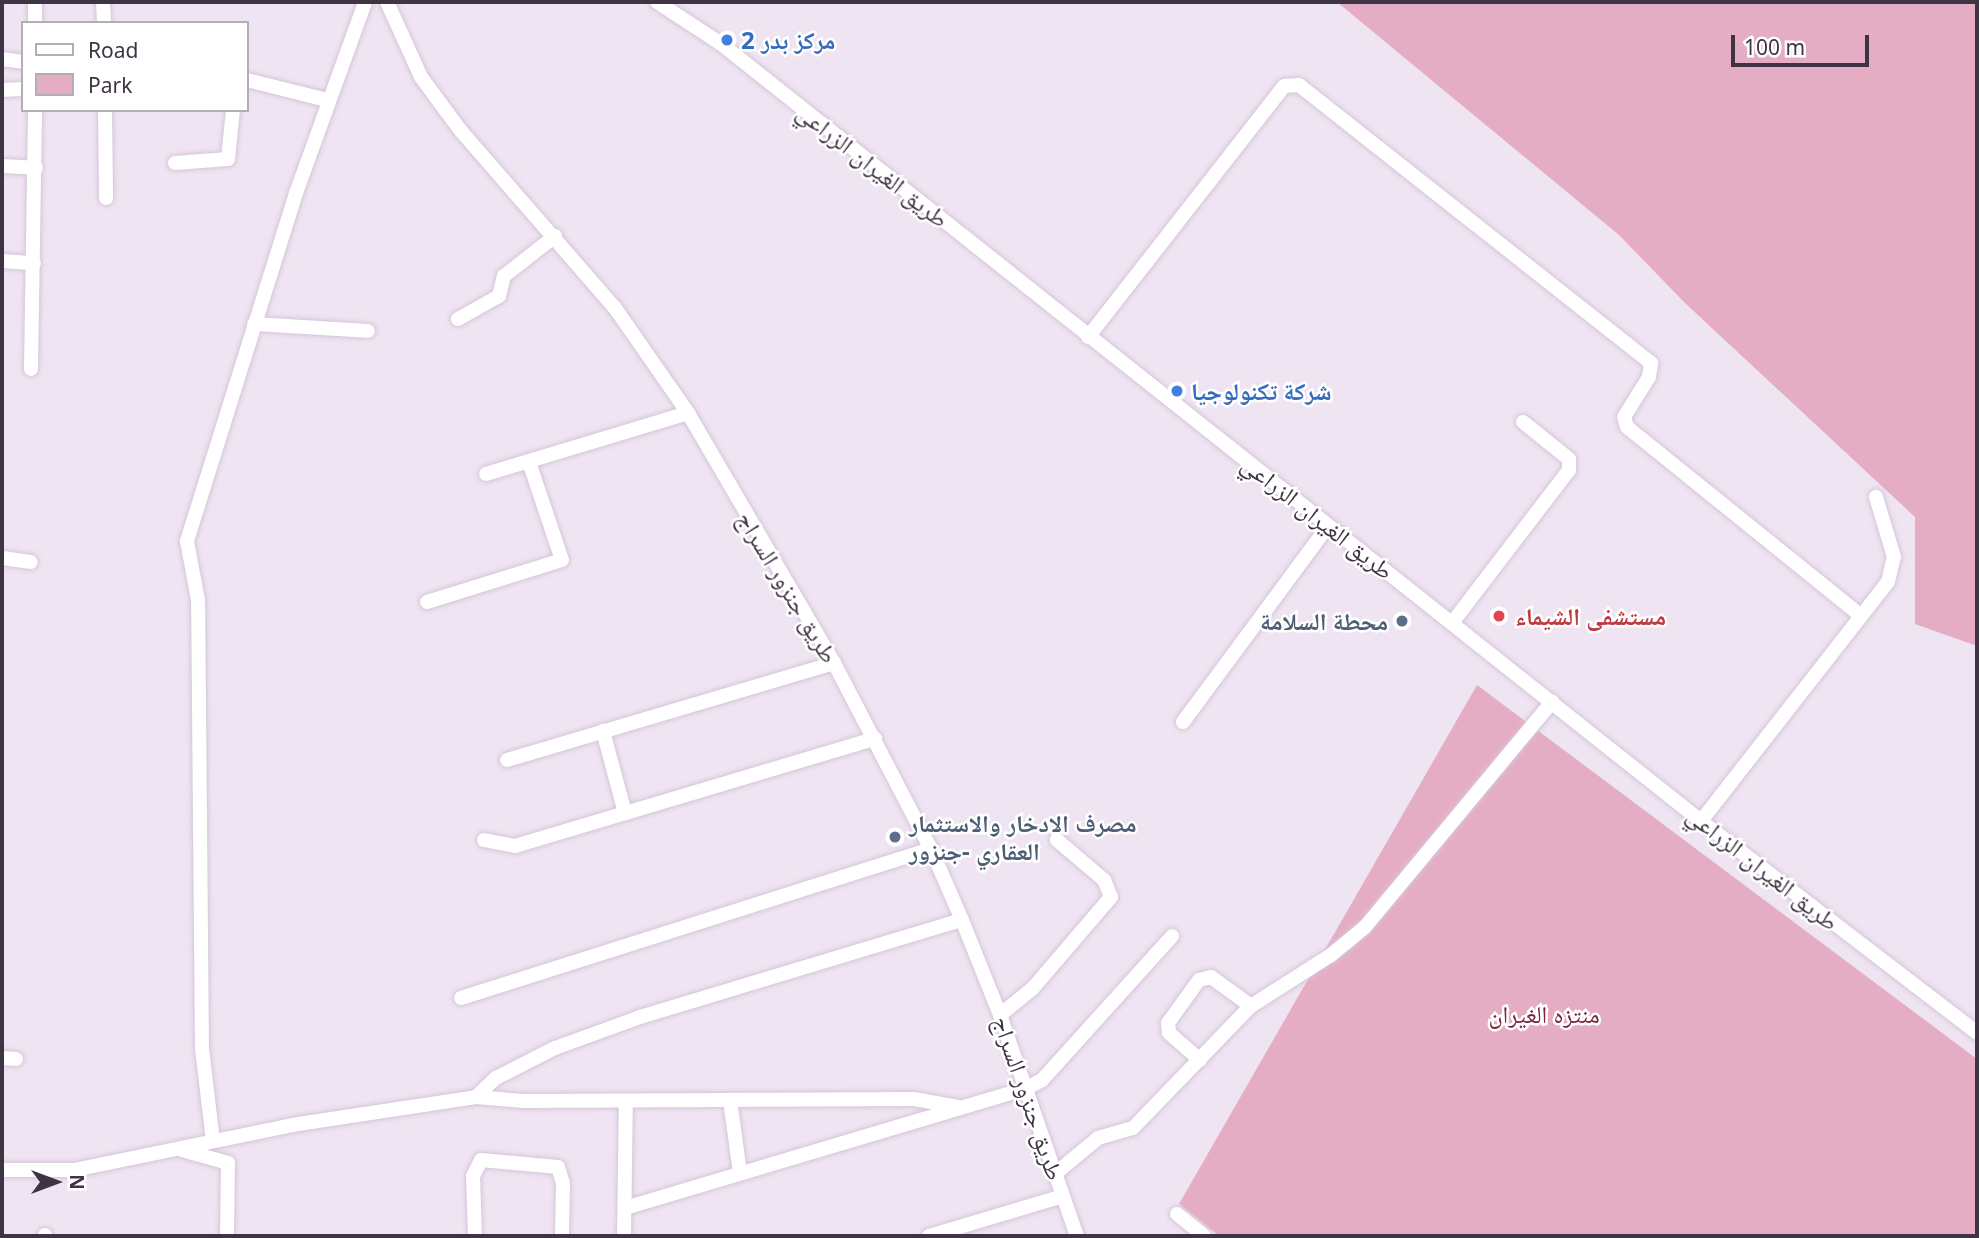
<!DOCTYPE html>
<meta charset="utf-8">
<style>
body{margin:0}
#map{position:relative;width:1979px;height:1238px;overflow:hidden;background:#efe4f1;font-family:"Noto Sans","Noto Naskh Arabic",sans-serif}
div>[style]{position:absolute}
.green>*{inset:0;background:#e5adc4}
.roads{filter:drop-shadow(0 0 2px #d6c4db) drop-shadow(0 0 2px #d6c4db)}
.minor>*{height:14px;margin:-7px;padding:0 7px;transform-origin:7px;border-radius:7px;background:#fff}
.dots>*{width:19px;height:19px;translate:-50% -50%;box-sizing:border-box;border:4px solid #fff;border-radius:50%}
span{translate:-50% -50%;white-space:nowrap;text-align:center;line-height:1.15;-webkit-text-stroke:5px #fff;paint-order:stroke}
.shop-label{font-size:24px;color:#366cbe;font-weight:700}
.left{translate:0 -50%;text-align:left}
.street-label{font-size:24px;color:#3f3443}
.health-label{font-size:24px;color:#be3a42;font-weight:700}
.service-label{font-size:24px;color:#4e5e75;font-weight:700}
.right{translate:-100% -50%;text-align:right}
.park-label{font-size:24px;color:#73293b}
.frame{position:absolute;inset:0;border:4px solid #3f3443;pointer-events:none}
.legend{position:absolute;left:21px;top:21px;width:228px;height:91px;box-sizing:border-box;background:#fff;border:2px solid #b2aeb4;margin:0;padding:9px 12px;list-style:none;font-size:21px;color:#3f3443}
.legend li{display:flex;align-items:center;gap:14px;height:35px}
.legend b{width:35px;border:2px solid #b2aeb4}
.north{position:absolute;left:21px;top:1147px;width:70px;height:70px;-webkit-text-stroke:5px #fff;paint-order:stroke;rotate:90deg;font-size:19px;font-weight:700;line-height:28px;text-align:center;color:#3f3443}
.north::after{content:'';display:block;margin:auto;width:24px;height:32px;background:#3f3443;clip-path:polygon(50% 0,100% 100%,50% 72%,0 100%)}
.scale{position:absolute;left:1731px;top:35px;width:138px;height:32px;box-sizing:border-box;border:4px solid #3f3443;border-top:0;padding-left:9px;font-size:21px;line-height:24px;white-space:nowrap;color:#3f3443;-webkit-text-stroke:5px #fff;paint-order:stroke}
</style>
<div id="map">
<div class="green">
<div style="clip-path:polygon(1337px 2px,1977px 2px,1977px 646px,1915px 624px,1915px 517px,1685px 303px,1619px 235px)"></div>
<div style="clip-path:polygon(1477px 685px,1977px 1059px,1977px 1236px,1219px 1236px,1179px 1204px)"></div>
</div>
<div class="roads">
<div class="minor">
<div style="left:103px;top:2px;width:21px;rotate:87deg"></div>
<div style="left:387px;top:2px;width:82px;rotate:65.6deg"></div>
<div style="left:421px;top:77px;width:67px;rotate:53.5deg"></div>
<div style="left:461px;top:131px;width:235px;rotate:49deg"></div>
<div style="left:615px;top:308px;width:128px;rotate:55.2deg"></div>
<div style="left:688px;top:413px;width:290px;rotate:59.7deg"></div>
<div style="left:834px;top:663px;width:210px;rotate:62.5deg"></div>
<div style="left:931px;top:849px;width:77px;rotate:66.4deg"></div>
<div style="left:962px;top:920px;width:102px;rotate:68.2deg"></div>
<div style="left:1000px;top:1015px;width:234px;rotate:70.8deg"></div>
<div style="left:657px;top:2px;width:75px;rotate:33.1deg"></div>
<div style="left:720px;top:43px;width:1252px;rotate:38.42deg"></div>
<div style="left:1701px;top:821px;width:348px;rotate:37.5deg"></div>
<div style="left:35px;top:23px;width:21px;rotate:-90deg"></div>
<div style="left:2px;top:59px;width:21px;rotate:8deg"></div>
<div style="left:247px;top:80px;width:82px;rotate:14deg"></div>
<div style="left:2px;top:90px;width:21px;rotate:-3deg"></div>
<div style="left:105px;top:110px;width:88px;rotate:89.3deg"></div>
<div style="left:175px;top:163px;width:53px;rotate:-4.3deg"></div>
<div style="left:228px;top:159px;width:49px;rotate:-84.2deg"></div>
<div style="left:2px;top:166px;width:34px;rotate:3deg"></div>
<div style="left:2px;top:261px;width:32px;rotate:4deg"></div>
<div style="left:458px;top:319px;width:47px;rotate:-29.3deg"></div>
<div style="left:499px;top:296px;width:21px;rotate:-76deg"></div>
<div style="left:504px;top:276px;width:65px;rotate:-38.1deg"></div>
<div style="left:254px;top:324px;width:114px;rotate:3.5deg"></div>
<div style="left:1088px;top:337px;width:318px;rotate:-52deg"></div>
<div style="left:1284px;top:86px;width:15px;rotate:-4deg"></div>
<div style="left:1299px;top:85px;width:449px;rotate:38.3deg"></div>
<div style="left:1651px;top:363px;width:14px;rotate:98deg"></div>
<div style="left:1649px;top:377px;width:47px;rotate:122deg"></div>
<div style="left:1624px;top:417px;width:10px;rotate:73deg"></div>
<div style="left:1627px;top:427px;width:298px;rotate:38.9deg"></div>
<div style="left:31px;top:369px;width:259px;rotate:-89.1deg"></div>
<div style="left:486px;top:474px;width:211px;rotate:-16.8deg"></div>
<div style="left:2px;top:558px;width:29px;rotate:8deg"></div>
<div style="left:427px;top:602px;width:141px;rotate:-17.3deg"></div>
<div style="left:562px;top:560px;width:103px;rotate:-108.6deg"></div>
<div style="left:1452px;top:623px;width:193px;rotate:-52.6deg"></div>
<div style="left:1569px;top:470px;width:11px;rotate:-90deg"></div>
<div style="left:1569px;top:459px;width:59px;rotate:-141.2deg"></div>
<div style="left:1183px;top:722px;width:244px;rotate:-53.5deg"></div>
<div style="left:603px;top:731px;width:85px;rotate:75deg"></div>
<div style="left:507px;top:760px;width:341px;rotate:-16.5deg"></div>
<div style="left:1701px;top:821px;width:303px;rotate:-52deg"></div>
<div style="left:1888px;top:582px;width:26px;rotate:-77deg"></div>
<div style="left:1894px;top:557px;width:63px;rotate:-106.7deg"></div>
<div style="left:484px;top:840px;width:32px;rotate:11deg"></div>
<div style="left:515px;top:846px;width:376px;rotate:-16.6deg"></div>
<div style="left:461px;top:998px;width:493px;rotate:-17.6deg"></div>
<div style="left:1000px;top:1015px;width:43px;rotate:-39.3deg"></div>
<div style="left:1033px;top:988px;width:120px;rotate:-49.4deg"></div>
<div style="left:1111px;top:897px;width:18px;rotate:-112deg"></div>
<div style="left:1104px;top:880px;width:62px;rotate:-139.6deg"></div>
<div style="left:2px;top:1058px;width:14px;rotate:4deg"></div>
<div style="left:1200px;top:1060px;width:41px;rotate:-138.9deg"></div>
<div style="left:1169px;top:1033px;width:10px;rotate:-96deg"></div>
<div style="left:1168px;top:1023px;width:53px;rotate:-54.2deg"></div>
<div style="left:1199px;top:980px;width:12px;rotate:-14deg"></div>
<div style="left:1211px;top:977px;width:49px;rotate:35.9deg"></div>
<div style="left:476px;top:1097px;width:28px;rotate:-44deg"></div>
<div style="left:496px;top:1078px;width:66px;rotate:-27deg"></div>
<div style="left:555px;top:1048px;width:90px;rotate:-20deg"></div>
<div style="left:640px;top:1017px;width:336px;rotate:-16.8deg"></div>
<div style="left:730px;top:1100px;width:74px;rotate:82.2deg"></div>
<div style="left:213px;top:1141px;width:93px;rotate:-96.8deg"></div>
<div style="left:202px;top:1049px;width:449px;rotate:-90.5deg"></div>
<div style="left:198px;top:600px;width:60px;rotate:-100.6deg"></div>
<div style="left:187px;top:541px;width:365px;rotate:-72.6deg"></div>
<div style="left:296px;top:193px;width:203px;rotate:-70.1deg"></div>
<div style="left:182px;top:1150px;width:48px;rotate:15.8deg"></div>
<div style="left:228px;top:1163px;width:73px;rotate:90.8deg"></div>
<div style="left:2px;top:1170px;width:72px"></div>
<div style="left:74px;top:1170px;width:229px;rotate:-11.6deg"></div>
<div style="left:298px;top:1124px;width:180px;rotate:-8.6deg"></div>
<div style="left:476px;top:1097px;width:47px;rotate:4.9deg"></div>
<div style="left:523px;top:1101px;width:391px;rotate:-0.3deg"></div>
<div style="left:914px;top:1099px;width:46px;rotate:10.1deg"></div>
<div style="left:1056px;top:1173px;width:55px;rotate:-39.8deg"></div>
<div style="left:1098px;top:1138px;width:36px;rotate:-16deg"></div>
<div style="left:1133px;top:1128px;width:170px;rotate:-46deg"></div>
<div style="left:1251px;top:1006px;width:95px;rotate:-32.5deg"></div>
<div style="left:1331px;top:955px;width:44px;rotate:-39.5deg"></div>
<div style="left:1365px;top:927px;width:293px;rotate:-50.3deg"></div>
<div style="left:625px;top:1208px;width:420px;rotate:-16.6deg"></div>
<div style="left:1027px;top:1088px;width:17px;rotate:-28deg"></div>
<div style="left:1042px;top:1080px;width:194px;rotate:-47.9deg"></div>
<div style="left:1177px;top:1214px;width:35px;rotate:39deg"></div>
<div style="left:45px;top:1236px;width:1px;rotate:-90deg"></div>
<div style="left:475px;top:1236px;width:60px;rotate:-91.9deg"></div>
<div style="left:473px;top:1176px;width:18px;rotate:-63deg"></div>
<div style="left:481px;top:1160px;width:77px;rotate:5.2deg"></div>
<div style="left:558px;top:1167px;width:17px;rotate:73deg"></div>
<div style="left:563px;top:1183px;width:53px;rotate:91.1deg"></div>
<div style="left:624px;top:1236px;width:135px;rotate:-89.2deg"></div>
<div style="left:929px;top:1236px;width:140px;rotate:-16.6deg"></div>
</div>
</div>
<div class="dots">
<div style="left:727px;top:40px;background:#3f7fe0"></div>
<div style="left:1177px;top:391px;background:#3f7fe0"></div>
<div style="left:1499px;top:616px;background:#e0444e"></div>
<div style="left:1402px;top:621px;background:#5c6f8a"></div>
<div style="left:895px;top:837px;background:#5c6f8a"></div>
</div>
<div class="shop-label">
<span class="left" style="left:741px;top:40px">مركز بدر 2</span>
<span class="left" style="left:1191px;top:391px">شركة تكنولوجيا</span>
</div>
<div class="street-label">
<span style="left:873px;top:165px;rotate:38deg">طريق الغيران الزراعي</span>
<span style="left:1318px;top:517px;rotate:38deg">طريق الغيران الزراعي</span>
<span style="left:788px;top:587px;rotate:59deg">طريق جنزور السراج</span>
<span style="left:1763px;top:868px;rotate:38deg">طريق الغيران الزراعي</span>
<span style="left:1029px;top:1098px;rotate:71deg">طريق جنزور السراج</span>
</div>
<div class="health-label">
<span class="left" style="left:1515px;top:616px">مستشفى الشيماء</span>
</div>
<div class="service-label">
<span class="right" style="left:1388px;top:621px">محطة السلامة</span>
<span class="left" style="left:909px;top:837px">مصرف الادخار والاستثمار<br>العقاري -جنزور</span>
</div>
<div class="park-label">
<span style="left:1544px;top:1014px">منتزه الغيران</span>
</div>
<div class="frame"></div>
<ul class="legend">
<li><b style="height:9px;background:#fff"></b>Road</li>
<li><b style="height:19px;background:#e5adc4"></b>Park</li>
</ul>
<div class="north">N</div>
<div class="scale">100 m</div>
</div>
